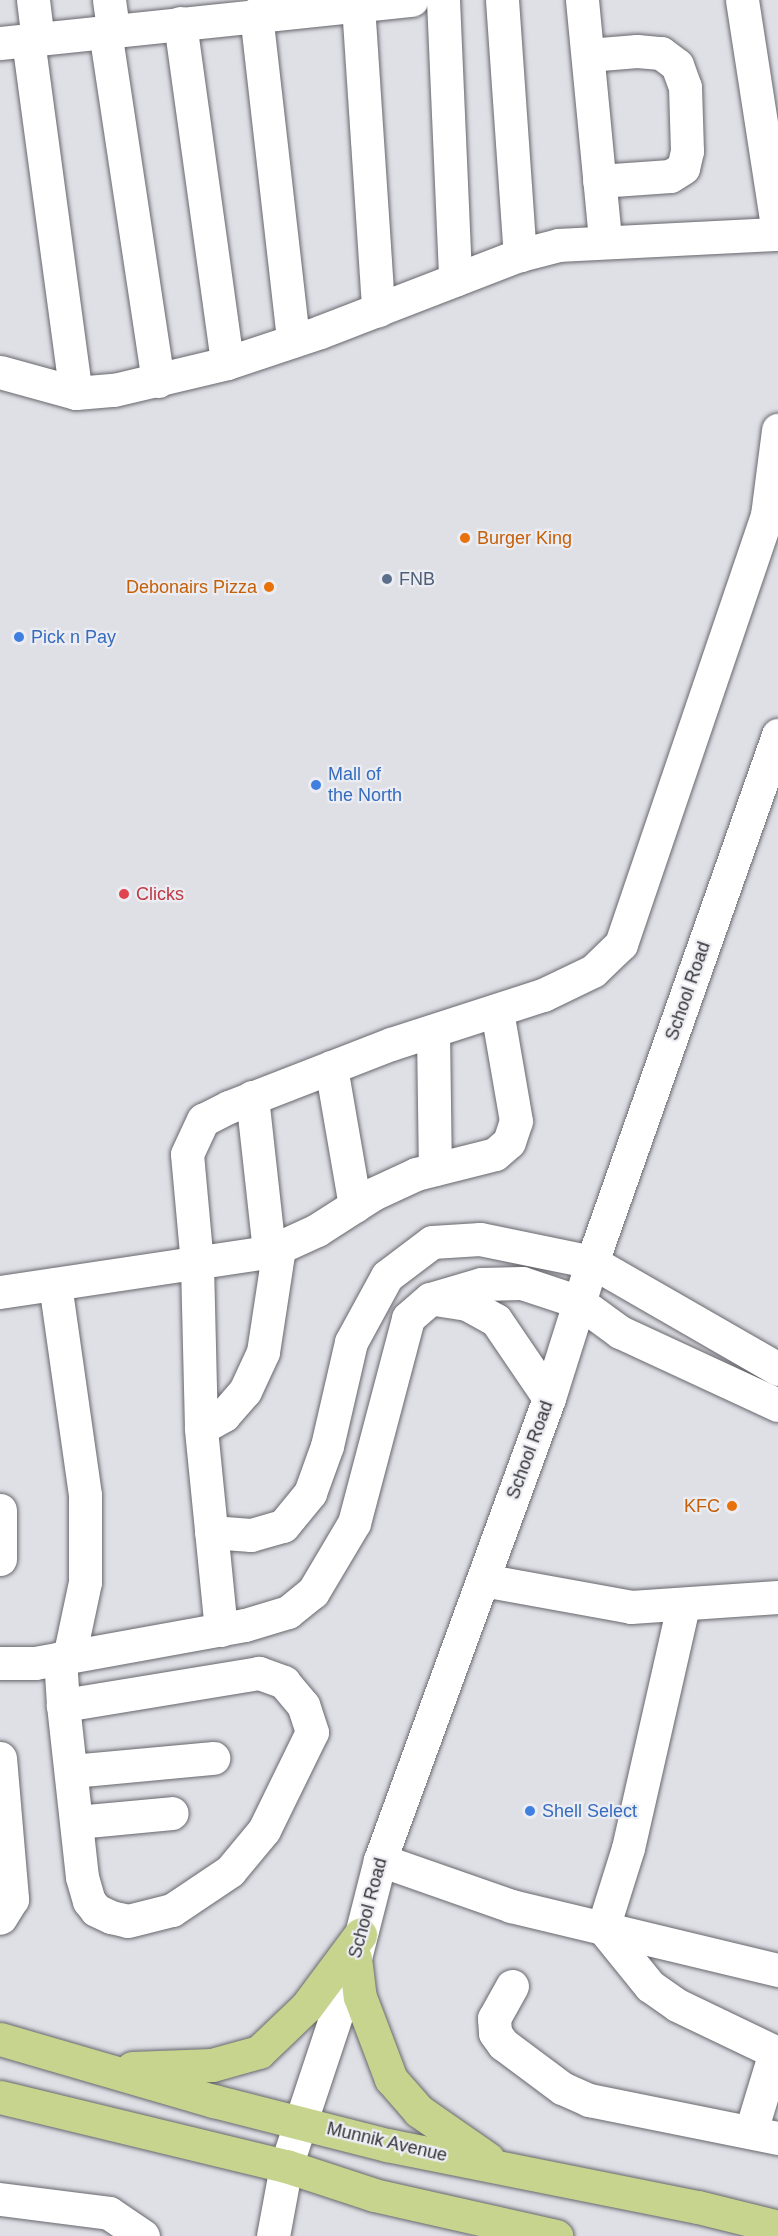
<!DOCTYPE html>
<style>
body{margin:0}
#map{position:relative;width:778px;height:2236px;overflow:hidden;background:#dfdfe6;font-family:Arial,sans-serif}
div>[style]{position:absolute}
.roads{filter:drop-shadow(0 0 2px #67676d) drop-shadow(0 0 2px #67676d)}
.minor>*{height:33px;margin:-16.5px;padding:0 16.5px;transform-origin:16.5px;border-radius:16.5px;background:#fff}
.major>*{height:33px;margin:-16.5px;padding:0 16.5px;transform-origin:16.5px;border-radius:16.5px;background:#c7d48e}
.dots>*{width:16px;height:16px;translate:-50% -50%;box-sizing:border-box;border:3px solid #ececf3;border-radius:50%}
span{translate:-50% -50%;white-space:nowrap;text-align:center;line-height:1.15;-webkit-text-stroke:4.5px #ececf3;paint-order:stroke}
.food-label{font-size:18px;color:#c56008}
.left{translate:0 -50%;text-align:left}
.right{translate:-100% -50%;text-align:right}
.service-label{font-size:18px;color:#4e5e75}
.shop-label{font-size:18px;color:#366cbe}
.health-label{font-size:18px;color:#be3a42}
.street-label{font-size:18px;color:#343437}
</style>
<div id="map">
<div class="roads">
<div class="minor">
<div style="left:33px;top:0;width:39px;rotate:83deg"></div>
<div style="left:109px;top:0;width:30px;rotate:82deg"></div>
<div style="left:443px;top:0;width:280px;rotate:87.5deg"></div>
<div style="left:502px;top:0;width:256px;rotate:86deg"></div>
<div style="left:582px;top:0;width:242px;rotate:84.5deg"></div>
<div style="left:742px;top:0;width:235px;rotate:81.2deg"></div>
<div style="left:358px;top:5px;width:306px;rotate:86.2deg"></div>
<div style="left:256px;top:14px;width:329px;rotate:83.5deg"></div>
<div style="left:180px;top:23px;width:343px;rotate:82.1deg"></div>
<div style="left:105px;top:31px;width:354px;rotate:81.4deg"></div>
<div style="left:28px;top:40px;width:356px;rotate:82.3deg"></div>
<div style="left:0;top:43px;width:414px;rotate:-6deg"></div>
<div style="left:588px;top:55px;width:49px;rotate:-4.7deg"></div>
<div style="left:637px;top:51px;width:24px;rotate:5deg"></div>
<div style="left:661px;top:53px;width:20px;rotate:37deg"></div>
<div style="left:677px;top:65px;width:23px;rotate:70deg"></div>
<div style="left:685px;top:87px;width:64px;rotate:88.2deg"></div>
<div style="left:687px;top:151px;width:17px;rotate:103deg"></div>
<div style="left:683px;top:168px;width:15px;rotate:148deg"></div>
<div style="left:670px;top:176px;width:71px;rotate:176deg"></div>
<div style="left:0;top:372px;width:79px;rotate:15.4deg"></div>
<div style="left:76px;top:393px;width:38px;rotate:-5deg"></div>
<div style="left:114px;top:390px;width:116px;rotate:-13.4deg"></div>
<div style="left:227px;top:363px;width:98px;rotate:-18.4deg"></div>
<div style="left:320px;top:332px;width:214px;rotate:-21.1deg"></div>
<div style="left:520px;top:255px;width:40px;rotate:-14.4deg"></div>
<div style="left:559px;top:245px;width:219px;rotate:-2.9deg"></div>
<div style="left:433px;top:1032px;width:137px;rotate:89.2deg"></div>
<div style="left:331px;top:1067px;width:141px;rotate:80.2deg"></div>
<div style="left:252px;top:1097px;width:156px;rotate:83.7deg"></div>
<div style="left:55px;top:1284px;width:213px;rotate:81.9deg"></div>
<div style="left:85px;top:1495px;width:87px;rotate:90deg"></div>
<div style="left:85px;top:1582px;width:77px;rotate:102deg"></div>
<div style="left:0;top:1292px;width:272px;rotate:-8.5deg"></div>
<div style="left:269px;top:1252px;width:53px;rotate:-24.6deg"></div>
<div style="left:317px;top:1230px;width:67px;rotate:-32.7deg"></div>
<div style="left:373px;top:1194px;width:47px;rotate:-24.9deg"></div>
<div style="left:416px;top:1174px;width:81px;rotate:-14.2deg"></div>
<div style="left:495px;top:1154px;width:18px;rotate:-41deg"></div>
<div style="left:509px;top:1142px;width:22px;rotate:-72deg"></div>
<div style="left:516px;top:1121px;width:112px;rotate:-99.8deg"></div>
<div style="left:435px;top:1299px;width:32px;rotate:9deg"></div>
<div style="left:467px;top:1304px;width:33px;rotate:29deg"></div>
<div style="left:496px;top:1320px;width:94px;rotate:55.8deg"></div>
<div style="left:201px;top:1428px;width:26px;rotate:-29deg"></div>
<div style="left:224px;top:1415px;width:32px;rotate:-49deg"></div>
<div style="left:245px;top:1391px;width:43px;rotate:-65.2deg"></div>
<div style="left:263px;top:1352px;width:105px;rotate:-81.3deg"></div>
<div style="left:0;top:1510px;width:49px;rotate:90deg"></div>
<div style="left:211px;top:1532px;width:40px;rotate:4.3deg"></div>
<div style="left:251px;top:1535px;width:33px;rotate:-16deg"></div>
<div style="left:283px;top:1526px;width:43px;rotate:-50.7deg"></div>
<div style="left:310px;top:1493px;width:50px;rotate:-70.1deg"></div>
<div style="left:327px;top:1446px;width:107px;rotate:-77deg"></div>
<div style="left:351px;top:1342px;width:75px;rotate:-61.4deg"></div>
<div style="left:387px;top:1276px;width:56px;rotate:-37.1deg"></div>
<div style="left:432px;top:1242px;width:48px;rotate:-3.6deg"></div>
<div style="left:480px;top:1239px;width:114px;rotate:11.6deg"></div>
<div style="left:592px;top:1262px;width:215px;rotate:29.9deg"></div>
<div style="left:483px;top:1580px;width:150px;rotate:10.3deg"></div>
<div style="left:631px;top:1607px;width:147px;rotate:-3.9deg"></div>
<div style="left:683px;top:1606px;width:248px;rotate:102.8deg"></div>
<div style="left:628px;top:1848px;width:84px;rotate:107.4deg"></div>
<div style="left:603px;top:1928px;width:75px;rotate:51deg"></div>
<div style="left:650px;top:1986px;width:33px;rotate:35deg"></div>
<div style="left:677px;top:2005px;width:109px;rotate:25.6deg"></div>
<div style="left:775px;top:2052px;width:83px;rotate:106.9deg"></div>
<div style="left:221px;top:1630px;width:203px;rotate:-95.7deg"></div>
<div style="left:201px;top:1428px;width:164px;rotate:-91.4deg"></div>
<div style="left:197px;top:1264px;width:110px;rotate:-95.2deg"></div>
<div style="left:187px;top:1154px;width:38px;rotate:-65deg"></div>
<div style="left:203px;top:1120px;width:29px;rotate:-27deg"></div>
<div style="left:229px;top:1107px;width:174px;rotate:-21.3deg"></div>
<div style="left:391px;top:1044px;width:160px;rotate:-17.9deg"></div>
<div style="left:543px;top:995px;width:55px;rotate:-25.6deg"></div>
<div style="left:593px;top:971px;width:39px;rotate:-44deg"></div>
<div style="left:621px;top:944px;width:453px;rotate:-71.2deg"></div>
<div style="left:767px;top:515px;width:86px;rotate:-82.6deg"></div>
<div style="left:60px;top:1658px;width:47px;rotate:86.3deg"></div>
<div style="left:63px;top:1705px;width:173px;rotate:83.7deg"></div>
<div style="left:82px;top:1877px;width:25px;rotate:74deg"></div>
<div style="left:89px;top:1901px;width:11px;rotate:52deg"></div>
<div style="left:96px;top:1910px;width:17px;rotate:25deg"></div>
<div style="left:111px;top:1917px;width:17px;rotate:13deg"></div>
<div style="left:128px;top:1921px;width:45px;rotate:-14deg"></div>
<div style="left:172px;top:1910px;width:70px;rotate:-33.9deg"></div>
<div style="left:230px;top:1871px;width:53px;rotate:-50.3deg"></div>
<div style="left:264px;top:1830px;width:109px;rotate:-63.9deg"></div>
<div style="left:312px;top:1732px;width:28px;rotate:-108deg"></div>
<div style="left:303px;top:1705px;width:30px;rotate:-130deg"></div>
<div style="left:284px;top:1682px;width:27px;rotate:-160deg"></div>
<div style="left:259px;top:1673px;width:199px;rotate:170.7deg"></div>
<div style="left:0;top:1663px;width:35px"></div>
<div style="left:35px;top:1663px;width:213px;rotate:-10.3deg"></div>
<div style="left:245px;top:1625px;width:45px;rotate:-16.8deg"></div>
<div style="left:288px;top:1612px;width:32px;rotate:-39deg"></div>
<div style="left:313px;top:1592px;width:80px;rotate:-59.3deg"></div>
<div style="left:354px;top:1523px;width:212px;rotate:-75.2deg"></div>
<div style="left:408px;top:1318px;width:29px;rotate:-41deg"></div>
<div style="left:430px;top:1299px;width:53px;rotate:-16.4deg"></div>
<div style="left:481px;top:1284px;width:41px;rotate:-1.4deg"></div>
<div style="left:522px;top:1283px;width:60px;rotate:18.4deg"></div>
<div style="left:579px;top:1302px;width:51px;rotate:36.2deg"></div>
<div style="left:620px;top:1332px;width:174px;rotate:24.8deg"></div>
<div style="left:0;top:1758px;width:142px;rotate:85.1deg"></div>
<div style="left:12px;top:1899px;width:22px;rotate:122deg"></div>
<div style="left:72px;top:1771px;width:142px;rotate:-5.3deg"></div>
<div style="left:77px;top:1822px;width:95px;rotate:-5.4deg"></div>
<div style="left:380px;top:1860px;width:139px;rotate:19.3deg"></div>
<div style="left:511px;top:1906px;width:275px;rotate:13.5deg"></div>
<div style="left:512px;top:1986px;width:37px;rotate:119deg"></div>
<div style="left:494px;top:2018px;width:15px;rotate:86deg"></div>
<div style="left:495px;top:2033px;width:14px;rotate:54deg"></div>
<div style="left:503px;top:2044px;width:74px;rotate:36.7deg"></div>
<div style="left:562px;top:2088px;width:30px;rotate:24deg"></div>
<div style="left:589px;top:2100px;width:193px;rotate:11.4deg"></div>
<div style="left:0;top:2199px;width:110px;rotate:7.3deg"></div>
<div style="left:109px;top:2213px;width:41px;rotate:34.1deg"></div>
<div style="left:273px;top:2236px;width:71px;rotate:-79.5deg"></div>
<div style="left:286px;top:2166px;width:219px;rotate:-71.6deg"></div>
<div style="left:355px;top:1958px;width:101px;rotate:-75.7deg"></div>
<div style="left:380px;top:1860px;width:492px;rotate:-69.9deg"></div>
<div style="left:549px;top:1398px;width:143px;rotate:-72.5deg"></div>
<div style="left:592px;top:1262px;width:559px;rotate:-70.56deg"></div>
</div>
<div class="major">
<div style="left:355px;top:1958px;width:39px;rotate:83deg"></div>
<div style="left:360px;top:1997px;width:88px;rotate:69.3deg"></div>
<div style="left:391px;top:2079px;width:43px;rotate:48.8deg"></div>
<div style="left:419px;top:2111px;width:84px;rotate:34.8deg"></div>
<div style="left:0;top:2039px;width:223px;rotate:16.2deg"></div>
<div style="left:214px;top:2101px;width:179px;rotate:14.3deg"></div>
<div style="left:387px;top:2145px;width:317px;rotate:11.3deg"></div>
<div style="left:698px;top:2207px;width:82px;rotate:14deg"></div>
<div style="left:132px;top:2068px;width:80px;rotate:-2.1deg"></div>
<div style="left:212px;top:2065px;width:49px;rotate:-15.5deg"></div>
<div style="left:259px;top:2052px;width:66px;rotate:-43.8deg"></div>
<div style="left:307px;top:2006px;width:89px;rotate:-53.3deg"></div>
<div style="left:0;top:2097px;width:294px;rotate:13.6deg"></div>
<div style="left:286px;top:2166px;width:93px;rotate:18.2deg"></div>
<div style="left:374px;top:2195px;width:187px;rotate:12.7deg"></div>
</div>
</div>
<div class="dots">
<div style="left:465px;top:538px;background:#e8710a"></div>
<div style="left:387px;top:579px;background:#5c6f8a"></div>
<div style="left:269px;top:587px;background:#e8710a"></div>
<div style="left:19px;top:637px;background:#3f7fe0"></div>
<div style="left:316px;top:785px;background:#3f7fe0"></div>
<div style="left:124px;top:894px;background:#e0444e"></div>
<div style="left:732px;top:1506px;background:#e8710a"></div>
<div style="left:530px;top:1811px;background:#3f7fe0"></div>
</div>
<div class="food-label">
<span class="left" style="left:477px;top:538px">Burger King</span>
<span class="right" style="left:257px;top:587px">Debonairs Pizza</span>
<span class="right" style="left:720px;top:1506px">KFC</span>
</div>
<div class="service-label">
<span class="left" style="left:399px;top:579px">FNB</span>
</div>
<div class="shop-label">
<span class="left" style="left:31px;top:637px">Pick n Pay</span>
<span class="left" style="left:328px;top:785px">Mall of<br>the North</span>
<span class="left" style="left:542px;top:1811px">Shell Select</span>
</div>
<div class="health-label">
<span class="left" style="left:136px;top:894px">Clicks</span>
</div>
<div class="street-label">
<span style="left:688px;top:991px;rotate:-71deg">School Road</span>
<span style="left:530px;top:1450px;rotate:-70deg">School Road</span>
<span style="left:368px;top:1908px;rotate:-75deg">School Road</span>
<span style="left:387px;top:2142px;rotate:13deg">Munnik Avenue</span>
</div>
</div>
